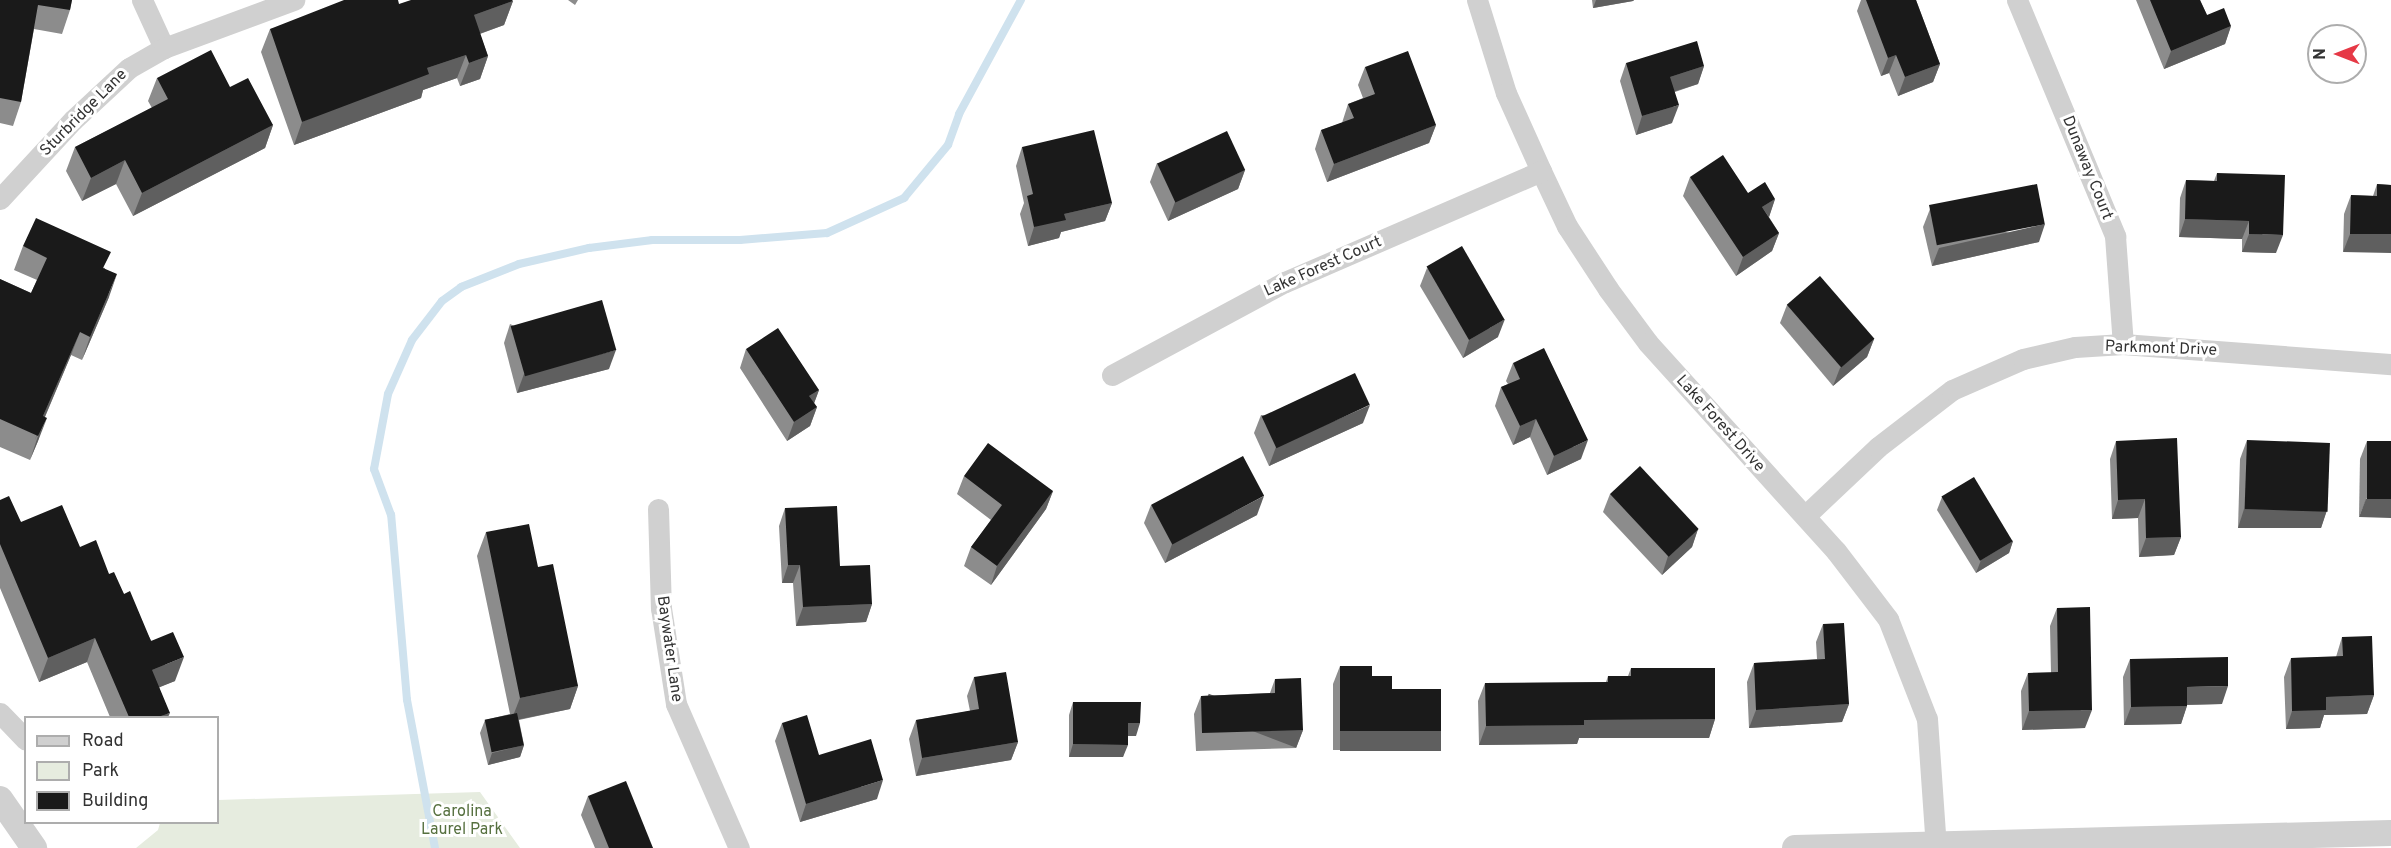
<!DOCTYPE html>
<style>
body{margin:0}
#map{position:relative;width:2391px;height:848px;overflow:hidden;background:#fff;font-family:Overpass,sans-serif}
div>[style]{position:absolute}
.green>*{inset:0;background:#e6ecdf}
.stream>*{height:8px;margin:-4px;padding:0 4px;transform-origin:4px;border-radius:4px;background:#cfe2ee}
.minor>*{height:21px;margin:-10.5px;padding:0 10.5px;transform-origin:10.5px;border-radius:10.5px;background:#d0d0d0}
.tertiary>*{height:26px;margin:-13px;padding:0 13px;transform-origin:13px;border-radius:13px;background:#d0d0d0}
.wall>*{inset:0;background:#8c8c8c}
.shaded-wall>*{inset:0;background:#5f5f5f;transform-origin:0 0}
.building>*{inset:0;background:#1a1a1a;transform-origin:0 0}
span{translate:-50% -50%;white-space:nowrap;text-align:center;line-height:1.15;-webkit-text-stroke:6px #fff;paint-order:stroke}
.street-label{font-size:16px;color:#333}
.park-label{font-size:16px;color:#56703f}
.legend{position:absolute;left:24px;top:716px;width:195px;height:108px;box-sizing:border-box;background:#fff;border:2px solid #adadad;margin:0;padding:8px 10px;list-style:none;font-size:18px;color:#333}
.legend li{display:flex;align-items:center;gap:12px;height:30px}
.legend b{width:30px;border:2px solid #adadad}
.north{position:absolute;left:2307px;top:24px;width:60px;height:60px;box-sizing:border-box;background:#fff;border:2px solid #adadad;border-radius:50%;rotate:270deg;font-size:16px;font-weight:700;line-height:24px;text-align:center;color:#333}
.north::after{content:'';display:block;margin:auto;width:21px;height:27px;background:#e63946;clip-path:polygon(50% 0,100% 100%,50% 72%,0 100%)}
</style>
<div id="map">
<div class="green">
<div style="clip-path:polygon(480px 792px,520px 848px,136px 848px,158px 830px,160px 823px,218px 822px,218px 800px)"></div>
</div>
<div class="stream">
<div style="left:435px;top:848px;width:151px;rotate:-100.7deg"></div>
<div style="left:407px;top:700px;width:186px;rotate:-94.9deg"></div>
<div style="left:391px;top:515px;width:49px;rotate:-110.3deg"></div>
<div style="left:374px;top:469px;width:76px;rotate:-79.4deg"></div>
<div style="left:388px;top:394px;width:59px;rotate:-66deg"></div>
<div style="left:412px;top:340px;width:49px;rotate:-52.4deg"></div>
<div style="left:442px;top:301px;width:24px;rotate:-36deg"></div>
<div style="left:461px;top:287px;width:62px;rotate:-21.6deg"></div>
<div style="left:519px;top:264px;width:72px;rotate:-12.9deg"></div>
<div style="left:589px;top:248px;width:64px;rotate:-7.2deg"></div>
<div style="left:652px;top:240px;width:88px"></div>
<div style="left:740px;top:240px;width:87px;rotate:-4.6deg"></div>
<div style="left:827px;top:233px;width:85px;rotate:-24.4deg"></div>
<div style="left:904px;top:198px;width:69px;rotate:-50.3deg"></div>
<div style="left:948px;top:145px;width:33px;rotate:-70deg"></div>
<div style="left:959px;top:114px;width:130px;rotate:-61.5deg"></div>
</div>
<div class="minor">
<div style="left:142px;top:0;width:53px;rotate:65.4deg"></div>
<div style="left:1477px;top:0;width:97px;rotate:72.7deg"></div>
<div style="left:1506px;top:93px;width:85px;rotate:65.8deg"></div>
<div style="left:1541px;top:171px;width:61px;rotate:64.7deg"></div>
<div style="left:1567px;top:226px;width:75px;rotate:56.9deg"></div>
<div style="left:1608px;top:289px;width:67px;rotate:53.5deg"></div>
<div style="left:1648px;top:343px;width:280px;rotate:47.9deg"></div>
<div style="left:1836px;top:551px;width:86px;rotate:52.6deg"></div>
<div style="left:1888px;top:619px;width:107px;rotate:68.7deg"></div>
<div style="left:1927px;top:719px;width:129px;rotate:86deg"></div>
<div style="left:2017px;top:0;width:256px;rotate:67.4deg"></div>
<div style="left:2115px;top:236px;width:108px;rotate:85.8deg"></div>
<div style="left:0;top:199px;width:108px;rotate:-47.3deg"></div>
<div style="left:73px;top:120px;width:76px;rotate:-42.9deg"></div>
<div style="left:129px;top:68px;width:40px;rotate:-29.7deg"></div>
<div style="left:164px;top:48px;width:139px;rotate:-20.3deg"></div>
<div style="left:1112px;top:375px;width:196px;rotate:-28.3deg"></div>
<div style="left:1285px;top:282px;width:279px;rotate:-23.4deg"></div>
<div style="left:658px;top:509px;width:99px;rotate:88.3deg"></div>
<div style="left:661px;top:608px;width:97px;rotate:81.1deg"></div>
<div style="left:676px;top:704px;width:157px;rotate:66.4deg"></div>
<div style="left:1805px;top:516px;width:100px;rotate:-43.4deg"></div>
<div style="left:1878px;top:447px;width:93px;rotate:-37.6deg"></div>
<div style="left:1952px;top:390px;width:77px;rotate:-23.6deg"></div>
<div style="left:2023px;top:359px;width:53px;rotate:-13deg"></div>
<div style="left:2075px;top:347px;width:48px;rotate:-3.6deg"></div>
<div style="left:2123px;top:344px;width:269px;rotate:4.3deg"></div>
<div style="left:0;top:713px;width:37px;rotate:46deg"></div>
</div>
<div class="tertiary">
<div style="left:0;top:799px;width:60px;rotate:55.2deg"></div>
<div style="left:1795px;top:848px;width:596px;rotate:-1.44deg"></div>
</div>
<div class="wall">
<div style="clip-path:polygon(0 0,72px 0,70px 10px,62px 34px,34px 29px,21px 102px,13px 126px,0 123px)"></div>
<div style="clip-path:polygon(568px 0,578px 0,575px 5px)"></div>
<div style="clip-path:polygon(1592px 0,1634px 0,1633px 1px,1593px 8px)"></div>
<div style="clip-path:polygon(1861px 0,1916px 0,1940px 64px,1933px 82px,1898px 96px,1889px 73px,1881px 76px,1857px 11px)"></div>
<div style="clip-path:polygon(2136px 0,2200px 0,2207px 15px,2231px 26px,2225px 44px,2164px 69px)"></div>
<div style="clip-path:polygon(513px 1px,504px 25px,480px 34px,488px 56px,480px 79px,460px 86px,457px 78px,423px 90px,421px 98px,294px 145px,261px 52px,270px 29px,399px 4px)"></div>
<div style="clip-path:polygon(1626px 63px,1704px 66px,1698px 84px,1675px 92px,1672px 123px,1636px 135px,1620px 81px)"></div>
<div style="clip-path:polygon(1365px 67px,1436px 125px,1429px 143px,1327px 182px,1315px 149px,1321px 130px,1342px 123px,1348px 104px,1363px 98px,1358px 85px)"></div>
<div style="clip-path:polygon(157px 78px,230px 87px,273px 125px,265px 148px,133px 216px,116px 184px,82px 201px,66px 171px,75px 147px,152px 108px,148px 101px)"></div>
<div style="clip-path:polygon(1022px 147px,1112px 203px,1105px 221px,1061px 232px,1059px 238px,1028px 246px,1020px 214px,1024px 203px,1016px 166px)"></div>
<div style="clip-path:polygon(1157px 163px,1245px 170px,1238px 189px,1168px 221px,1150px 182px)"></div>
<div style="clip-path:polygon(2217px 173px,2276px 253px,2242px 252px,2242px 239px,2179px 237px,2180px 198px,2186px 180px,2214px 181px)"></div>
<div style="clip-path:polygon(1690px 177px,1748px 193px,1775px 199px,1769px 217px,1779px 233px,1772px 251px,1736px 276px,1683px 196px)"></div>
<div style="clip-path:polygon(2377px 184px,2391px 185px,2343px 252px,2344px 214px,2351px 195px,2373px 196px)"></div>
<div style="clip-path:polygon(1930px 209px,2039px 242px,1932px 266px,1923px 227px)"></div>
<div style="clip-path:polygon(23px 246px,105px 268px,109px 297px,82px 360px,71px 355px,45px 417px,38px 441px,30px 460px,0 447px,0 279px,31px 293px,37px 280px,14px 270px)"></div>
<div style="clip-path:polygon(1427px 268px,1498px 337px,1463px 358px,1420px 286px)"></div>
<div style="clip-path:polygon(1787px 305px,1874px 339px,1867px 357px,1833px 386px,1780px 323px)"></div>
<div style="clip-path:polygon(510px 324px,609px 369px,517px 393px,504px 343px)"></div>
<div style="clip-path:polygon(746px 349px,819px 390px,814px 403px,817px 407px,810px 426px,787px 441px,740px 368px)"></div>
<div style="clip-path:polygon(1513px 363px,1581px 459px,1547px 475px,1530px 437px,1513px 445px,1495px 406px,1501px 387px,1508px 384px,1506px 381px)"></div>
<div style="clip-path:polygon(1261px 415px,1363px 423px,1269px 466px,1254px 433px)"></div>
<div style="clip-path:polygon(2247px 440px,2327px 510px,2321px 528px,2238px 528px,2240px 459px)"></div>
<div style="clip-path:polygon(2116px 441px,2181px 537px,2174px 555px,2139px 557px,2138px 518px,2112px 519px,2110px 459px)"></div>
<div style="clip-path:polygon(2367px 441px,2391px 441px,2359px 517px,2360px 459px)"></div>
<div style="clip-path:polygon(964px 476px,1053px 491px,1046px 509px,991px 585px,964px 566px,971px 547px,991px 520px,957px 494px)"></div>
<div style="clip-path:polygon(1610px 494px,1698px 529px,1692px 547px,1662px 575px,1603px 512px)"></div>
<div style="clip-path:polygon(1942px 497px,2013px 541px,2009px 553px,1976px 573px,1937px 510px)"></div>
<div style="clip-path:polygon(0 500px,21px 522px,80px 547px,109px 574px,124px 594px,175px 681px,159px 687px,168px 717px,110px 717px,87px 662px,39px 682px,0 588px)"></div>
<div style="clip-path:polygon(1151px 505px,1257px 515px,1165px 563px,1144px 523px)"></div>
<div style="clip-path:polygon(785px 508px,840px 566px,872px 604px,866px 622px,796px 626px,793px 583px,782px 583px,779px 526px)"></div>
<div style="clip-path:polygon(486px 532px,538px 567px,578px 686px,570px 709px,519px 720px,524px 745px,520px 757px,488px 765px,480px 733px,485px 720px,510px 714px,477px 556px)"></div>
<div style="clip-path:polygon(2057px 608px,2085px 728px,2022px 730px,2021px 691px,2028px 673px,2051px 673px,2050px 626px)"></div>
<div style="clip-path:polygon(1823px 624px,1849px 704px,1842px 722px,1749px 728px,1747px 682px,1754px 663px,1817px 659px,1816px 642px)"></div>
<div style="clip-path:polygon(2342px 637px,2374px 695px,2367px 714px,2324px 715px,2320px 728px,2286px 729px,2284px 677px,2291px 658px,2336px 657px)"></div>
<div style="clip-path:polygon(2130px 659px,2222px 704px,2187px 705px,2181px 724px,2124px 725px,2123px 677px)"></div>
<div style="clip-path:polygon(1340px 666px,1372px 676px,1392px 689px,1434px 750px,1333px 750px,1333px 684px)"></div>
<div style="clip-path:polygon(1631px 668px,1715px 719px,1709px 738px,1579px 738px,1577px 744px,1479px 745px,1478px 701px,1485px 683px,1606px 682px,1608px 676px,1628px 676px)"></div>
<div style="clip-path:polygon(974px 677px,1018px 742px,1011px 760px,916px 776px,909px 739px,916px 720px,970px 711px,967px 696px)"></div>
<div style="clip-path:polygon(1275px 679px,1303px 730px,1296px 748px,1196px 751px,1194px 714px,1201px 696px,1270px 693px)"></div>
<div style="clip-path:polygon(1073px 702px,1136px 736px,1128px 736px,1123px 757px,1069px 757px,1069px 715px)"></div>
<div style="clip-path:polygon(782px 723px,819px 755px,877px 799px,800px 822px,775px 741px)"></div>
<div style="clip-path:polygon(588px 796px,653px 848px,595px 848px,581px 815px)"></div>
</div>
<div class="shaded-wall">
<div style="clip-path:polygon(1596px 0,1634px 0,1633px 1px,1593px 8px)"></div>
<div style="clip-path:polygon(513px 1px,504px 25px,465px 39px,474px 15px)"></div>
<div style="clip-path:polygon(2231px 26px,2225px 44px,2164px 69px,2171px 51px)"></div>
<div style="clip-path:polygon(466px 55px,457px 78px,423px 90px,421px 98px,294px 145px,302px 122px,427px 68px)"></div>
<div style="clip-path:polygon(1896px 55px,1889px 73px,1881px 76px,1888px 58px)"></div>
<div style="clip-path:polygon(488px 56px,480px 79px,460px 86px,469px 63px)"></div>
<div style="clip-path:polygon(1940px 64px,1933px 82px,1898px 96px,1905px 77px)"></div>
<div style="clip-path:polygon(1704px 66px,1698px 84px,1663px 95px,1670px 77px)"></div>
<div style="clip-path:polygon(1679px 105px,1672px 123px,1636px 135px,1642px 116px)"></div>
<div style="clip-path:polygon(273px 125px,265px 148px,133px 216px,142px 193px)"></div>
<div style="clip-path:polygon(1436px 125px,1429px 143px,1327px 182px,1334px 164px)"></div>
<div style="clip-path:polygon(125px 160px,116px 184px,82px 201px,91px 178px)"></div>
<div style="clip-path:polygon(1245px 170px,1238px 189px,1168px 221px,1175px 202px)"></div>
<div style="clip-path:polygon(1775px 199px,1769px 217px,1762px 207px)"></div>
<div style="clip-path:polygon(1112px 203px,1105px 221px,1061px 232px,1059px 238px,1028px 246px,1034px 227px,1064px 214px)"></div>
<div style="clip-path:polygon(2185px 219px,2249px 221px,2242px 239px,2179px 237px)"></div>
<div style="clip-path:polygon(2045px 224px,2039px 242px,1932px 266px,1939px 248px)"></div>
<div style="clip-path:polygon(1779px 233px,1772px 251px,1736px 276px,1743px 257px)"></div>
<div style="clip-path:polygon(2249px 234px,2283px 235px,2276px 253px,2242px 252px)"></div>
<div style="clip-path:polygon(2350px 234px,2391px 234px,2391px 253px,2343px 252px)"></div>
<div style="clip-path:polygon(117px 274px,109px 297px,82px 360px,90px 337px)"></div>
<div style="clip-path:polygon(1505px 319px,1498px 337px,1463px 358px,1469px 340px)"></div>
<div style="clip-path:polygon(80px 332px,71px 355px,35px 440px,43px 416px)"></div>
<div style="clip-path:polygon(1874px 339px,1867px 357px,1833px 386px,1840px 368px)"></div>
<div style="clip-path:polygon(616px 350px,609px 369px,517px 393px,524px 374px)"></div>
<div style="clip-path:polygon(819px 390px,812px 409px,809px 396px)"></div>
<div style="clip-path:polygon(1370px 405px,1363px 423px,1269px 466px,1276px 447px)"></div>
<div style="clip-path:polygon(817px 407px,810px 426px,787px 441px,794px 422px)"></div>
<div style="clip-path:polygon(47px 418px,38px 441px,30px 460px,38px 436px)"></div>
<div style="clip-path:polygon(1536px 419px,1530px 437px,1513px 445px,1520px 426px)"></div>
<div style="clip-path:polygon(1588px 440px,1581px 459px,1547px 475px,1554px 456px)"></div>
<div style="clip-path:polygon(1053px 491px,1046px 509px,991px 585px,997px 566px)"></div>
<div style="clip-path:polygon(1264px 496px,1257px 515px,1165px 563px,1172px 544px)"></div>
<div style="clip-path:polygon(2145px 499px,2138px 518px,2112px 519px,2118px 500px)"></div>
<div style="clip-path:polygon(2366px 499px,2391px 499px,2391px 518px,2359px 517px)"></div>
<div style="clip-path:polygon(2244px 509px,2327px 510px,2321px 528px,2238px 528px)"></div>
<div style="clip-path:polygon(1698px 529px,1692px 547px,1662px 575px,1668px 556px)"></div>
<div style="clip-path:polygon(2181px 537px,2174px 555px,2139px 557px,2146px 538px)"></div>
<div style="clip-path:polygon(2013px 541px,2009px 553px,1976px 573px,1981px 560px)"></div>
<div style="clip-path:polygon(788px 565px,800px 565px,793px 583px,782px 583px)"></div>
<div style="clip-path:polygon(872px 604px,866px 622px,796px 626px,803px 607px)"></div>
<div style="clip-path:polygon(95px 638px,87px 662px,39px 682px,48px 658px)"></div>
<div style="clip-path:polygon(184px 657px,175px 681px,143px 694px,152px 670px)"></div>
<div style="clip-path:polygon(578px 686px,570px 709px,511px 721px,520px 698px)"></div>
<div style="clip-path:polygon(2228px 686px,2222px 704px,2180px 705px,2187px 687px)"></div>
<div style="clip-path:polygon(2374px 695px,2367px 714px,2324px 715px,2320px 728px,2286px 729px,2292px 711px,2326px 697px)"></div>
<div style="clip-path:polygon(1849px 704px,1842px 722px,1749px 728px,1756px 710px)"></div>
<div style="clip-path:polygon(2187px 706px,2181px 724px,2124px 725px,2131px 707px)"></div>
<div style="clip-path:polygon(2092px 710px,2085px 728px,2022px 730px,2029px 711px)"></div>
<div style="clip-path:polygon(170px 713px,168px 717px,158px 717px)"></div>
<div style="clip-path:polygon(1715px 719px,1709px 738px,1579px 738px,1577px 744px,1479px 745px,1486px 726px,1584px 720px)"></div>
<div style="clip-path:polygon(1128px 723px,1140px 723px,1136px 736px,1123px 736px)"></div>
<div style="left:1303px;top:730px;width:19px;height:101px;rotate:111deg"></div>
<div style="left:1340px;top:731px;width:101px;height:20px"></div>
<div style="clip-path:polygon(1018px 742px,1011px 760px,916px 776px,922px 758px)"></div>
<div style="clip-path:polygon(1073px 744px,1128px 745px,1123px 757px,1069px 757px)"></div>
<div style="clip-path:polygon(524px 745px,520px 757px,488px 765px,492px 753px)"></div>
<div style="clip-path:polygon(883px 780px,877px 799px,800px 822px,806px 804px)"></div>
</div>
<div class="building">
<div style="clip-path:polygon(0 0,72px 0,70px 10px,38px 5px,21px 102px,0 98px)"></div>
<div style="clip-path:polygon(344px 0,398px 0,399px 4px,411px 0,512px 0,513px 1px,474px 15px,488px 56px,469px 63px,466px 55px,427px 68px,429px 74px,302px 122px,270px 29px)"></div>
<div style="clip-path:polygon(1866px 0,1916px 0,1940px 64px,1905px 77px,1896px 55px,1888px 58px)"></div>
<div style="clip-path:polygon(2150px 0,2200px 0,2207px 15px,2224px 8px,2231px 26px,2171px 51px)"></div>
<div style="clip-path:polygon(1697px 41px,1704px 66px,1670px 77px,1679px 105px,1642px 116px,1626px 63px)"></div>
<div style="clip-path:polygon(211px 50px,230px 87px,248px 78px,273px 125px,142px 193px,125px 160px,91px 178px,75px 147px,168px 99px,157px 78px)"></div>
<div style="clip-path:polygon(1408px 51px,1436px 125px,1334px 164px,1321px 130px,1354px 118px,1348px 104px,1375px 94px,1365px 67px)"></div>
<div style="clip-path:polygon(1094px 130px,1112px 203px,1064px 214px,1066px 220px,1034px 227px,1027px 196px,1033px 194px,1022px 147px)"></div>
<div style="left:1227px;top:131px;width:43px;height:77px;rotate:65deg"></div>
<div style="clip-path:polygon(1723px 155px,1748px 193px,1765px 182px,1775px 199px,1762px 207px,1779px 233px,1743px 257px,1690px 177px)"></div>
<div style="clip-path:polygon(2217px 173px,2285px 175px,2283px 235px,2249px 234px,2249px 221px,2185px 219px,2186px 180px,2217px 181px)"></div>
<div style="left:2037px;top:184px;width:41px;height:110px;rotate:79deg"></div>
<div style="clip-path:polygon(2377px 184px,2391px 185px,2391px 234px,2350px 234px,2351px 195px,2377px 196px)"></div>
<div style="clip-path:polygon(36px 218px,111px 252px,103px 268px,117px 274px,90px 337px,80px 332px,43px 416px,47px 418px,38px 436px,0 419px,0 279px,31px 293px,47px 258px,23px 246px)"></div>
<div style="left:1462px;top:246px;width:85px;height:41px;rotate:60deg"></div>
<div style="left:1820px;top:276px;width:83px;height:44px;rotate:49deg"></div>
<div style="left:602px;top:300px;width:52px;height:95px;rotate:74deg"></div>
<div style="clip-path:polygon(778px 328px,819px 390px,809px 396px,817px 407px,794px 422px,746px 349px)"></div>
<div style="clip-path:polygon(1544px 348px,1588px 440px,1554px 456px,1536px 419px,1520px 426px,1501px 387px,1520px 379px,1513px 363px)"></div>
<div style="left:1355px;top:373px;width:35px;height:103px;rotate:65deg"></div>
<div style="clip-path:polygon(2177px 438px,2181px 537px,2146px 538px,2145px 499px,2118px 500px,2116px 441px)"></div>
<div style="left:2247px;top:440px;width:83px;height:69px;rotate:2deg"></div>
<div style="left:2367px;top:441px;width:24px;height:58px"></div>
<div style="clip-path:polygon(988px 443px,1053px 491px,997px 566px,971px 547px,1002px 505px,964px 476px)"></div>
<div style="left:1243px;top:456px;width:45px;height:104px;rotate:62deg"></div>
<div style="left:1640px;top:466px;width:86px;height:41px;rotate:47deg"></div>
<div style="left:1974px;top:477px;width:75px;height:38px;rotate:59deg"></div>
<div style="clip-path:polygon(9px 496px,21px 522px,62px 505px,80px 547px,96px 540px,109px 574px,114px 572px,124px 594px,130px 591px,151px 641px,173px 632px,184px 657px,152px 670px,170px 713px,158px 717px,129px 717px,95px 638px,48px 658px,0 544px,0 500px)"></div>
<div style="clip-path:polygon(837px 506px,840px 566px,870px 565px,872px 604px,803px 607px,800px 565px,788px 565px,785px 508px)"></div>
<div style="clip-path:polygon(529px 524px,538px 567px,553px 564px,578px 686px,520px 698px,486px 532px)"></div>
<div style="clip-path:polygon(2090px 607px,2092px 710px,2029px 711px,2028px 673px,2058px 672px,2057px 608px)"></div>
<div style="clip-path:polygon(1844px 623px,1849px 704px,1756px 710px,1754px 663px,1825px 659px,1823px 624px)"></div>
<div style="clip-path:polygon(2372px 636px,2374px 695px,2326px 697px,2326px 710px,2292px 711px,2291px 658px,2343px 656px,2342px 637px)"></div>
<div style="clip-path:polygon(2228px 657px,2228px 686px,2187px 687px,2187px 706px,2131px 707px,2130px 659px)"></div>
<div style="clip-path:polygon(1340px 666px,1372px 666px,1372px 676px,1392px 676px,1392px 689px,1441px 689px,1441px 731px,1340px 731px)"></div>
<div style="clip-path:polygon(1631px 668px,1715px 668px,1715px 719px,1584px 720px,1584px 725px,1486px 726px,1485px 683px,1608px 682px,1608px 676px,1631px 676px)"></div>
<div style="clip-path:polygon(1006px 672px,1018px 742px,922px 758px,916px 720px,979px 709px,974px 677px)"></div>
<div style="clip-path:polygon(1301px 678px,1303px 730px,1202px 733px,1201px 696px,1275px 693px,1275px 679px)"></div>
<div style="clip-path:polygon(1073px 702px,1141px 702px,1140px 723px,1128px 723px,1128px 745px,1073px 744px)"></div>
<div style="left:517px;top:713px;width:33px;height:33px;rotate:78deg"></div>
<div style="clip-path:polygon(807px 715px,819px 755px,871px 739px,883px 780px,806px 804px,782px 723px)"></div>
<div style="clip-path:polygon(626px 781px,653px 848px,609px 848px,588px 796px)"></div>
</div>
<div class="street-label">
<span style="left:84px;top:113px;rotate:-45deg">Sturbridge Lane</span>
<span style="left:2087px;top:168px;rotate:68deg">Dunaway Court</span>
<span style="left:1323px;top:267px;rotate:-24deg">Lake Forest Court</span>
<span style="left:2161px;top:349px;rotate:2deg">Parkmont Drive</span>
<span style="left:1720px;top:424px;rotate:48deg">Lake Forest Drive</span>
<span style="left:669px;top:649px;rotate:82deg">Baywater Lane</span>
</div>
<div class="park-label">
<span style="left:462px;top:821px">Carolina<br>Laurel Park</span>
</div>
<ul class="legend">
<li><b style="height:8px;background:#d0d0d0"></b>Road</li>
<li><b style="height:16px;background:#e6ecdf"></b>Park</li>
<li><b style="height:16px;background:#1a1a1a"></b>Building</li>
</ul>
<div class="north">N</div>
</div>
